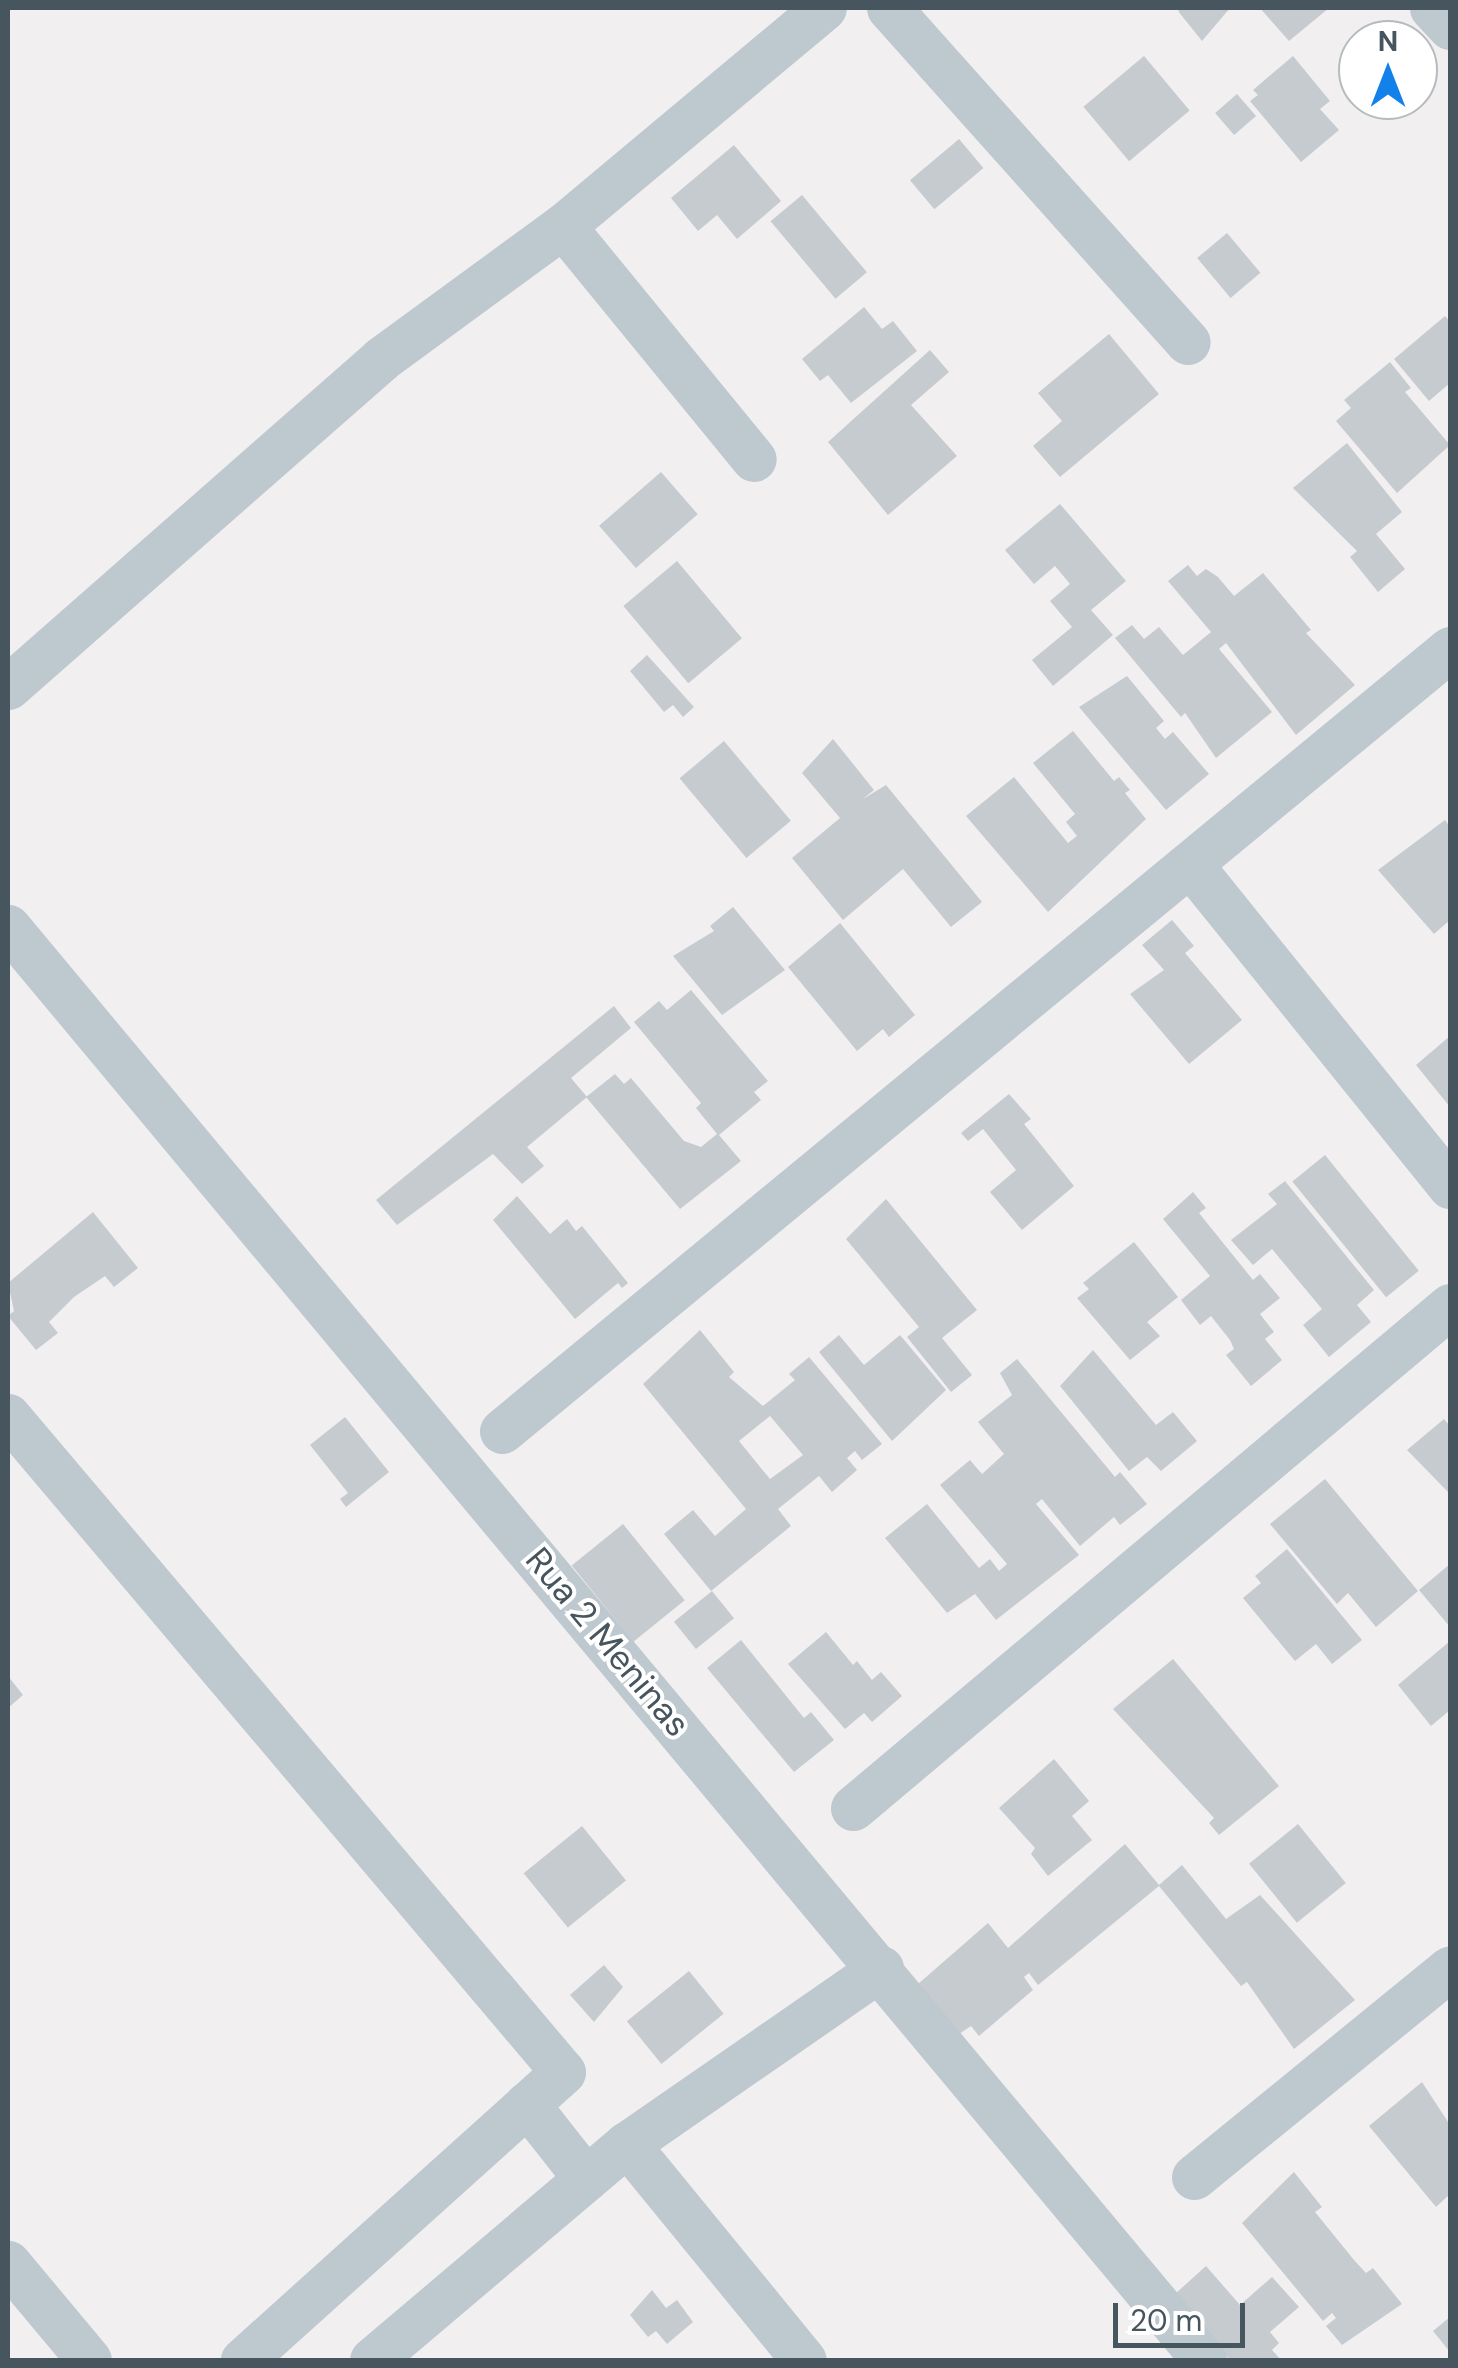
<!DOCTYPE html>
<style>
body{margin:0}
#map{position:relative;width:1458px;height:2368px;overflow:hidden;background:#f2eff0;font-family:"DM Sans",sans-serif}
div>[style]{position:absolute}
.building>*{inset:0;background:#c6cbcf;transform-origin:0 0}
.street>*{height:45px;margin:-22.5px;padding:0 22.5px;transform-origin:22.5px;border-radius:22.5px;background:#bdc8cf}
span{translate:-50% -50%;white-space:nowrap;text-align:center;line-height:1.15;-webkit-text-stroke:8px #fff;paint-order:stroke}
.street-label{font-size:35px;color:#47555e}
.frame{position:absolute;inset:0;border:10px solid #47555e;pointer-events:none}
.north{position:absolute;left:1338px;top:20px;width:100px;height:100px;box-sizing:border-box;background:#fff;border:2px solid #b5bbbf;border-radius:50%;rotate:0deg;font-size:28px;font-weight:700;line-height:40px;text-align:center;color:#47555e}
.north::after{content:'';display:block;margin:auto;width:35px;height:45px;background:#1281ea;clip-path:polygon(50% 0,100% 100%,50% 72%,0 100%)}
.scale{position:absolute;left:1113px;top:2303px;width:132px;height:45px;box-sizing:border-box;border:5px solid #47555e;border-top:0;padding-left:12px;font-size:30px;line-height:35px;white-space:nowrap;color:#47555e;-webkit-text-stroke:8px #fff;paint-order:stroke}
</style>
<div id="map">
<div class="building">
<div style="clip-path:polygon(1183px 8px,1230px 8px,1202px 41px,1178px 11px)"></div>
<div style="clip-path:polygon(1260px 8px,1329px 8px,1289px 41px)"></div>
<div style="left:1144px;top:56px;width:71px;height:79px;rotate:50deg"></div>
<div style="clip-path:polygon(1293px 56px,1330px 101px,1320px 109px,1339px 130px,1301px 162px,1250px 101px,1258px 95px,1253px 90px)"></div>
<div style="left:1237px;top:94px;width:29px;height:29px;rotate:49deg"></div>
<div style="left:959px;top:139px;width:38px;height:64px;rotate:50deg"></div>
<div style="clip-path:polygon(734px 145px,781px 201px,737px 239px,717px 215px,698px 231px,671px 198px)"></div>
<div style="left:802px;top:195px;width:101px;height:41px;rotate:50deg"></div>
<div style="left:1227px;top:233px;width:52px;height:39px;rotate:50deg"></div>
<div style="clip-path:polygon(864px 307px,882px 329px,893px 321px,917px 351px,851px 403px,828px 375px,820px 381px,802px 359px)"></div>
<div style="clip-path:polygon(1445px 316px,1450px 322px,1450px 383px,1429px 401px,1394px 359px)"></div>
<div style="clip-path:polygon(1109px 334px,1159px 394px,1060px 477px,1033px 446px,1062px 421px,1038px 393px)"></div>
<div style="clip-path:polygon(930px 350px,949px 372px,911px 405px,957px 456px,888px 515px,828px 442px)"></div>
<div style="clip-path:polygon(1390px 362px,1411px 388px,1405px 392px,1450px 445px,1397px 493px,1336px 421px,1351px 408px,1344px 400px)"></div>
<div style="clip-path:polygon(1347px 443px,1402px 512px,1376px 534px,1405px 569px,1378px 592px,1350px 557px,1357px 551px,1293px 488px)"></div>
<div style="left:661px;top:472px;width:56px;height:82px;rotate:49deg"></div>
<div style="clip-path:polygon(1060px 504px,1126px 581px,1091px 610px,1113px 635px,1053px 686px,1032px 660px,1072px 627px,1050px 601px,1070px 584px,1055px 566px,1034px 584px,1005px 550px)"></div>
<div style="left:677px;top:561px;width:101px;height:70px;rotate:50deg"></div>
<div style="clip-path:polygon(1188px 565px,1197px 576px,1206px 569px,1218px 577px,1234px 596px,1263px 573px,1311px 630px,1306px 633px,1355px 685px,1296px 735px,1226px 643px,1219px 649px,1272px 712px,1216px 758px,1185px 713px,1181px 717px,1115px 638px,1132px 625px,1144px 639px,1159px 627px,1183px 655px,1211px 632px,1168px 581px)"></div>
<div style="clip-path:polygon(647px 655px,694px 707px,683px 717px,673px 705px,664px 712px,630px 671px)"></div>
<div style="clip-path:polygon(1127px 676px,1164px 721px,1156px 728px,1165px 739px,1173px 732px,1209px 774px,1166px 810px,1079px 707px)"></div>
<div style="clip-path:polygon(1073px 731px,1114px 781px,1119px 777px,1130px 790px,1125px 793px,1146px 819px,1048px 912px,966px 816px,1014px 777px,1068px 843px,1077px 836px,1066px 822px,1075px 814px,1033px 763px)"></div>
<div style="clip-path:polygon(833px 739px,874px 790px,863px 799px,886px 785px,982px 902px,951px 927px,903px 869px,843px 920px,792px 858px,840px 818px,802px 773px)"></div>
<div style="left:724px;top:741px;width:104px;height:58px;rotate:50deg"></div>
<div style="clip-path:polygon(1445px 820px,1450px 827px,1450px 920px,1434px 934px,1378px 870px)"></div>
<div style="clip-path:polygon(733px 907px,785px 970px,722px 1015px,673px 956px,714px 931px,710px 926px)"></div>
<div style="clip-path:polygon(1172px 920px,1194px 946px,1185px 953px,1242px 1020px,1189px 1064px,1130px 994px,1164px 970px,1142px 945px)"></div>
<div style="clip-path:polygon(840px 923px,915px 1015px,889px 1037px,883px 1029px,857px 1051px,788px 967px)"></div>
<div style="clip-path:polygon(691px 990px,768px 1081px,754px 1092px,761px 1100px,719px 1135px,741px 1161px,680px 1209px,586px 1097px,615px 1074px,624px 1084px,631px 1078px,684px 1141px,701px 1147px,717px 1134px,696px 1108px,701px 1103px,634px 1022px,659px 1001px,667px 1010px)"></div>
<div style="clip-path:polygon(614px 1006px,631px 1028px,571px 1078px,587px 1097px,527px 1147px,544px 1166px,522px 1184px,493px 1154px,397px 1225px,376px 1200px)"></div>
<div style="clip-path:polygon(1450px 1036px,1450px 1107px,1416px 1065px)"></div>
<div style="clip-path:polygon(1009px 1094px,1031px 1119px,1024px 1124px,1074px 1186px,1022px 1230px,990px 1192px,1016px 1170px,983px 1129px,968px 1141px,961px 1133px)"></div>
<div style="left:1325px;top:1155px;width:149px;height:42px;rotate:51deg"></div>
<div style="clip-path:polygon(1285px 1181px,1374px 1290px,1357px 1305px,1371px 1322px,1329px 1357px,1303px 1325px,1322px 1309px,1272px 1249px,1253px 1265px,1231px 1240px,1277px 1204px,1268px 1194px)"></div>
<div style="clip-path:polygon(1193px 1192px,1206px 1208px,1199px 1213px,1253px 1280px,1260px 1274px,1280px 1298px,1260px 1314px,1274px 1332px,1265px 1339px,1282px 1360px,1251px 1386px,1226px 1355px,1234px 1349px,1230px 1340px,1211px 1316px,1200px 1325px,1181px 1300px,1210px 1276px,1163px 1219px)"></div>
<div style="clip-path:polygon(517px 1196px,550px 1234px,567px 1219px,576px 1231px,582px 1226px,628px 1283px,622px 1288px,618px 1283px,575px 1319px,493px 1220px)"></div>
<div style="clip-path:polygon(886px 1199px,977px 1310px,942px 1338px,972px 1375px,951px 1392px,907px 1337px,919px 1327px,846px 1239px)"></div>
<div style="clip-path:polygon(93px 1212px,138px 1268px,114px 1287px,105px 1276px,74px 1297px,49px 1322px,58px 1333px,36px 1350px,8px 1316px,14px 1311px,8px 1283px)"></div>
<div style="clip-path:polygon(1134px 1242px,1178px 1297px,1147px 1322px,1160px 1336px,1130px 1360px,1077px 1298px,1089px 1289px,1083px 1283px)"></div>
<div style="clip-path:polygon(evenodd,700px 1330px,734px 1372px,729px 1377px,763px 1406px,795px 1380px,789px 1374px,809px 1357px,882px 1444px,862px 1460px,855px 1451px,847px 1458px,857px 1470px,832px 1492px,819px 1476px,778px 1509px,791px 1526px,711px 1591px,664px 1534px,693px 1510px,715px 1536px,746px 1509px,643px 1384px,700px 1330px,770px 1416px,803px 1455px,770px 1479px,739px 1441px,770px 1416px)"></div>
<div style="clip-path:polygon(839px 1335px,864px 1365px,900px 1335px,946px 1390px,892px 1441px,819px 1352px)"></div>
<div style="clip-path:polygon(1093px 1350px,1156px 1425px,1173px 1412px,1197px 1441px,1161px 1471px,1147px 1457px,1129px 1471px,1060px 1386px)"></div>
<div style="clip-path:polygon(1017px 1359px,1115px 1477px,1120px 1472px,1147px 1504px,1120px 1525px,1114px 1517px,1080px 1546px,1042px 1499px,1036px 1504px,1079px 1555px,996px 1620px,975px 1594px,947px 1613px,885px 1538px,927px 1504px,979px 1568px,990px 1559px,999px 1571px,1007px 1564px,940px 1485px,970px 1460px,982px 1474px,1004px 1454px,978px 1422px,1012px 1395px,1000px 1373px)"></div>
<div style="clip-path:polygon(345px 1417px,389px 1472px,346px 1507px,340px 1499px,348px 1493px,310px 1445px)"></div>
<div style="clip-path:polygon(1444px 1419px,1450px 1426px,1450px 1494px,1407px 1450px)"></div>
<div style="clip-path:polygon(1325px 1479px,1418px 1591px,1376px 1627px,1348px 1593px,1337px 1604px,1270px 1524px)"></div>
<div style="left:623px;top:1524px;width:98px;height:66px;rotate:51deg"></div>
<div style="clip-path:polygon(1287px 1549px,1362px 1640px,1332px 1664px,1316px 1644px,1295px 1661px,1243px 1598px,1261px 1583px,1255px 1576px)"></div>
<div style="clip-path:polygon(1450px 1564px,1450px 1627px,1419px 1590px)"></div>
<div style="left:712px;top:1591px;width:35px;height:49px;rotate:51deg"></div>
<div style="clip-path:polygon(826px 1632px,853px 1665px,857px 1661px,872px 1680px,881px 1672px,902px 1696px,872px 1722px,864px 1713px,845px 1729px,788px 1664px)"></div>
<div style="clip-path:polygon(741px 1640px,804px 1718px,811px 1712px,834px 1740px,794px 1772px,707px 1668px)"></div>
<div style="clip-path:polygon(1450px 1641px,1450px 1710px,1431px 1726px,1398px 1685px)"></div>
<div style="clip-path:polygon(1173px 1659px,1279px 1786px,1219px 1835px,1209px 1823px,1214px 1818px,1113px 1709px)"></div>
<div style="clip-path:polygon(8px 1676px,23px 1695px,8px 1708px)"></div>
<div style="clip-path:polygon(1054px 1759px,1089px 1801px,1072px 1816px,1092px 1840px,1048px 1876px,1031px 1854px,1035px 1848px,999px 1808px)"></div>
<div style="left:1298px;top:1824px;width:76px;height:63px;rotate:51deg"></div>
<div style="left:582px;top:1826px;width:70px;height:75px;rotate:51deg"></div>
<div style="clip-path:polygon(1125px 1844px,1159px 1885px,1182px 1865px,1226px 1919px,1260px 1895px,1355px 2000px,1294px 2049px,1247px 1982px,1241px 1986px,1159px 1886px,1038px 1985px,1029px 1973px,1024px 1977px,1033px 1990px,979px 2036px,971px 2026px,959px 2034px,918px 1984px,988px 1923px,1008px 1948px)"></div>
<div style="clip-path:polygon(604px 1965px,623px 1987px,594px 2022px,570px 1995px)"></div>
<div style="left:689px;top:1971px;width:55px;height:80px;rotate:51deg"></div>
<div style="clip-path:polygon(1422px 2082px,1450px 2125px,1450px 2194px,1436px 2207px,1369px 2126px)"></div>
<div style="clip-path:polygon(1294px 2172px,1322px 2207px,1315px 2212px,1354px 2260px,1366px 2273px,1373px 2268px,1402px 2304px,1342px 2345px,1326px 2326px,1336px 2318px,1332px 2313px,1323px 2321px,1242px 2223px)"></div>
<div style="clip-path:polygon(1206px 2266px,1240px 2305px,1272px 2277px,1299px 2307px,1270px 2332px,1279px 2343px,1272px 2350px,1281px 2360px,1230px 2360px,1175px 2294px)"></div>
<div style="clip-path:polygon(652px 2290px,666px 2308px,677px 2300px,693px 2322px,667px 2344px,656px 2331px,648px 2337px,630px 2315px)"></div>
<div style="clip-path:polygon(1450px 2317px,1450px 2352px,1433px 2331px)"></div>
</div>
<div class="street">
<div style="left:889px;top:8px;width:448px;rotate:48.2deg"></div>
<div style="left:1432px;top:8px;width:26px;rotate:47deg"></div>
<div style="left:563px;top:226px;width:301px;rotate:50.7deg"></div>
<div style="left:8px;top:687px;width:497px;rotate:-41.3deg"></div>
<div style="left:381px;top:359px;width:225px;rotate:-36.2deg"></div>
<div style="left:563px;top:226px;width:340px;rotate:-39.9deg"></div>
<div style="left:1190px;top:864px;width:414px;rotate:51.1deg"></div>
<div style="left:8px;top:927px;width:1867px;rotate:50.15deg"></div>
<div style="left:8px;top:1416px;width:859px;rotate:49.77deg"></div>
<div style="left:563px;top:2072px;width:431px;rotate:138deg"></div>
<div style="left:502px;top:1431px;width:1229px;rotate:-39.52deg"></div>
<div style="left:853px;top:1808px;width:780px;rotate:-40.06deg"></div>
<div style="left:527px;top:2104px;width:95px;rotate:51.8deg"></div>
<div style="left:627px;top:2144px;width:279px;rotate:50.7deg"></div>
<div style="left:1194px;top:2177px;width:330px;rotate:-39.2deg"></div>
<div style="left:8px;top:2263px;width:126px;rotate:50.1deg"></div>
<div style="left:372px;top:2360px;width:334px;rotate:-40.3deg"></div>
<div style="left:627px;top:2144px;width:309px;rotate:-34.7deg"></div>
</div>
<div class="street-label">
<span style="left:608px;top:1642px;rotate:50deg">Rua 2 Meninas</span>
</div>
<div class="frame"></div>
<div class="north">N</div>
<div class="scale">20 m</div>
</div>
